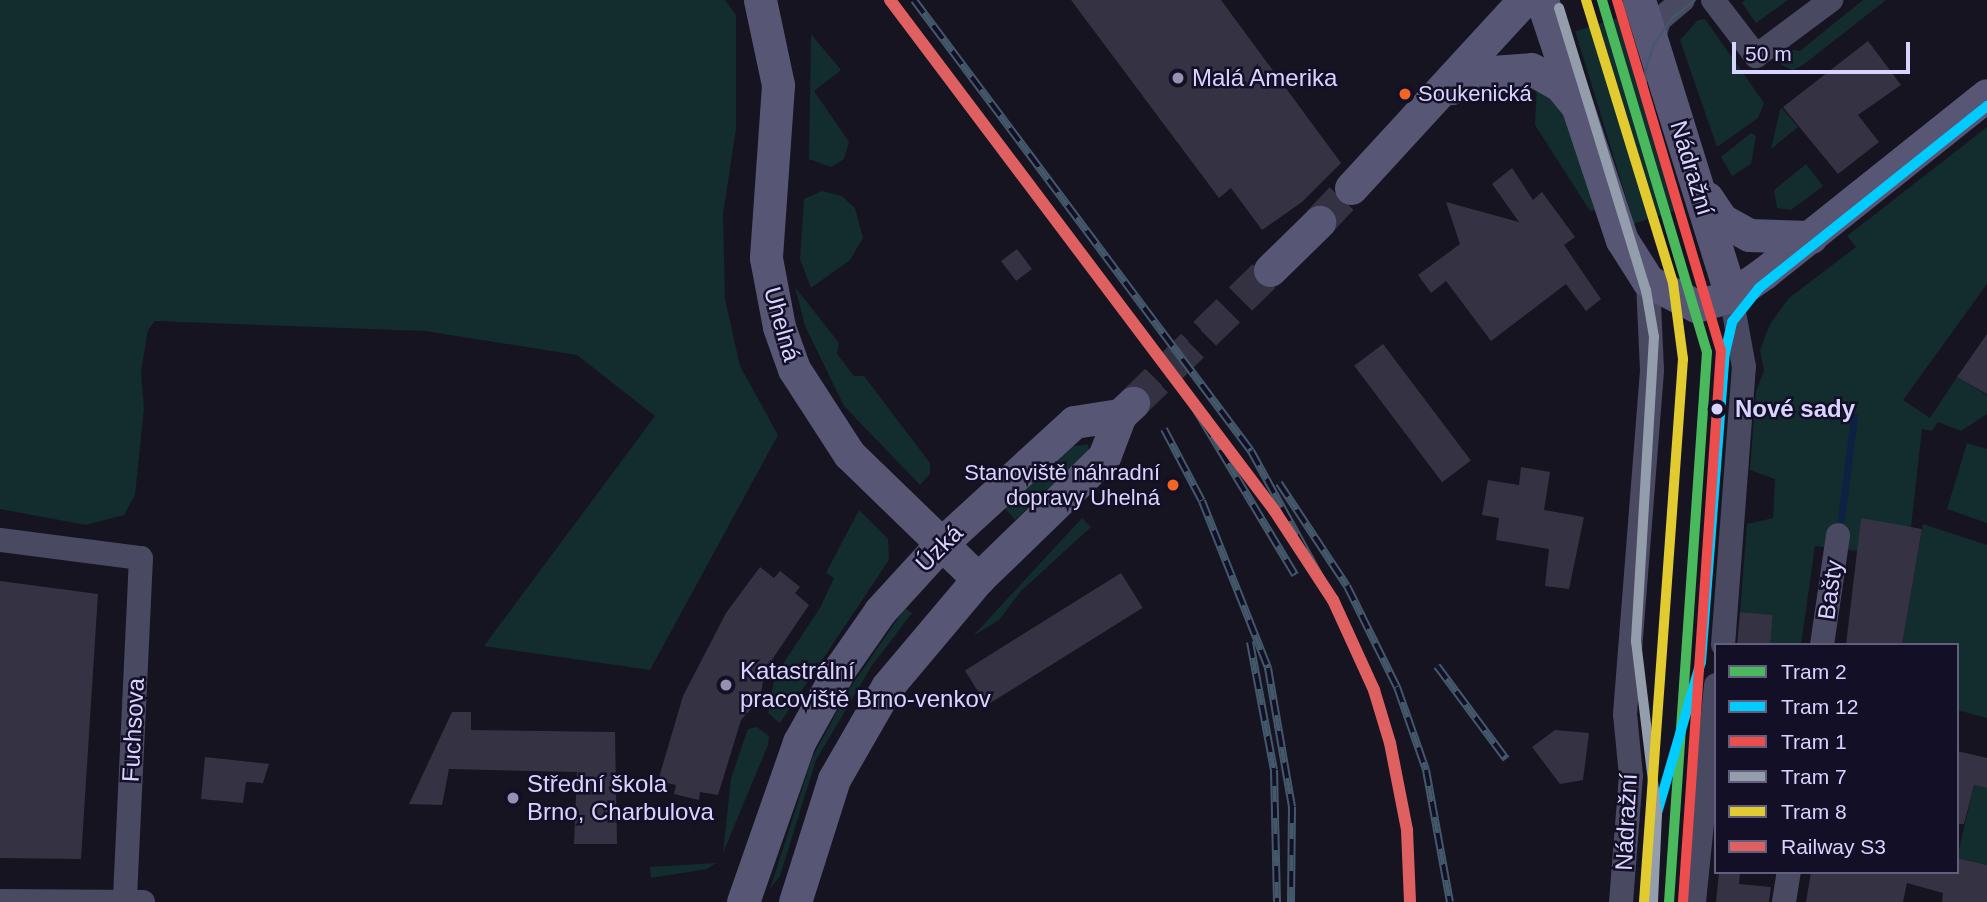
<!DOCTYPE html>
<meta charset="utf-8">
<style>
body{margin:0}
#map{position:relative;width:1987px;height:902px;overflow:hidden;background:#161421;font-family:Helvetica,sans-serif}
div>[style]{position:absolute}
.green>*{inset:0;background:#132c2d;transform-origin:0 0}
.stream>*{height:7px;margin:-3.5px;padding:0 3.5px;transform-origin:3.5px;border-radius:3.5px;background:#0d2144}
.building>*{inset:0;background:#343243;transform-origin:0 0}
.secondary-tunnel>*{height:33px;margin-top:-16.5px;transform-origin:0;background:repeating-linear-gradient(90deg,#333142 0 33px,transparent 0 50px)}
.minor>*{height:24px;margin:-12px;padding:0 12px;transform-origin:12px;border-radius:12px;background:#4a4962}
.secondary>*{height:33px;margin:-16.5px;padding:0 16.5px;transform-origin:16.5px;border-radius:16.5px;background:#575674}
.tram>*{height:2px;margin:-1px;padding:0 1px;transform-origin:1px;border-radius:1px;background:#43596b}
.rail>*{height:8px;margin-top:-4px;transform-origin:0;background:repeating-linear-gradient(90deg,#130f26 0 16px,#43596b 0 32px);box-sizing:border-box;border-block:2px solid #43596b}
.rail-1>*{height:12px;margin:-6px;padding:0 6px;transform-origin:6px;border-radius:6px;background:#df6060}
.tram-1>*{height:10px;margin:-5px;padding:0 5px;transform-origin:5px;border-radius:5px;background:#4ab95d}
.tram-2>*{height:10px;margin:-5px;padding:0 5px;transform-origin:5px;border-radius:5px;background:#0cf}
.tram-3>*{height:10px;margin:-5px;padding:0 5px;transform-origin:5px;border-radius:5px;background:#ee4d4d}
.tram-4>*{height:10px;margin:-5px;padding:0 5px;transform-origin:5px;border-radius:5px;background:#939dac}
.tram-5>*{height:10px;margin:-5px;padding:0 5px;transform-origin:5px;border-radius:5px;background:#e1cb31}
.dots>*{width:19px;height:19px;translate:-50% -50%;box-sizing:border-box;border:4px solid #130f26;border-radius:50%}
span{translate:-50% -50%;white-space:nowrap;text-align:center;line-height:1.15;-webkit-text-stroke:5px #130f26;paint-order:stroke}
.bus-label{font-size:22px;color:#d9d4ff}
.left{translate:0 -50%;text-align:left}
.right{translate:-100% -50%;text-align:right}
.poi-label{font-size:24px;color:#d9d4ff}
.street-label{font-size:24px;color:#d9d4ff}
.stop-label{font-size:24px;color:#d9d4ff;font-weight:700}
.legend{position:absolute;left:1714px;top:643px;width:245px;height:231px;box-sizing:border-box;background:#130f26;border:2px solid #625e7d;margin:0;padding:9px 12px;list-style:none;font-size:21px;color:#d9d4ff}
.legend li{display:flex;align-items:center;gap:14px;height:35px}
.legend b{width:35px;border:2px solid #625e7d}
.scale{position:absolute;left:1732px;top:42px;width:178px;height:32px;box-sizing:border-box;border:4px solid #d9d4ff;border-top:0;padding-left:9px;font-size:21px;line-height:24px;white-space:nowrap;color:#d9d4ff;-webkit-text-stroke:5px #130f26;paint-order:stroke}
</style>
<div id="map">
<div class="green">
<div style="clip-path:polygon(0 0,725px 0,736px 15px,736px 129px,723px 214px,725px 299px,740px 366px,778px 435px,650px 670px,484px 646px,655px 416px,577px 355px,425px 331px,155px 321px,148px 330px,141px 372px,144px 408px,135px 495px,124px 515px,86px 525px,0 509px)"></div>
<div style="clip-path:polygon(1745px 0,1788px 0,1756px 23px,1742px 3px)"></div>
<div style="clip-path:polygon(1863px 0,1886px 0,1803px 65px,1793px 70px,1781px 65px,1780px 48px,1800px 51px)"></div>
<div style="left:1625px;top:16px;width:201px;height:52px;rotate:73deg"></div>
<div style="clip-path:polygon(1705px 19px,1764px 103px,1758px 118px,1717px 147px,1680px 40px,1698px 20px)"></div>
<div style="clip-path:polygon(811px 34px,841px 70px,814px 91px,849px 142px,844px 159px,831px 167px,809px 159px)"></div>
<div style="clip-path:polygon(1537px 82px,1561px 102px,1595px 210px,1590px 211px,1535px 125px)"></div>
<div style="clip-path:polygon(1782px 108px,1798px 127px,1771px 149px,1780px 110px)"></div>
<div style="clip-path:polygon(1987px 127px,1987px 284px,1903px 400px,1930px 418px,1957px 377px,1987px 395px,1987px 414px,1961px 431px,1938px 422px,1932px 431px,1922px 429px,1911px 527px,1858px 551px,1815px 546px,1801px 645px,1770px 645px,1773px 616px,1740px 612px,1747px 524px,1773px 518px,1775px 479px,1750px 470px,1756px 391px,1764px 371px,1760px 350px,1770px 324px,1789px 298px,1856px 247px,1847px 236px)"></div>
<div style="clip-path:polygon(1751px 133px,1756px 136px,1751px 164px,1732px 176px,1721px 157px)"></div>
<div style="clip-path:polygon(1806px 164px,1823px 186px,1791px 210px,1777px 208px,1774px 190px)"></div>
<div style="clip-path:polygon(822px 191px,842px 196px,855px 208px,863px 238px,850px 260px,811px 288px,800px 259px,804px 199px)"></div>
<div style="clip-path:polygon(795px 287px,839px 343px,837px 354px,854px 376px,864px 376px,930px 463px,930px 474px,920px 485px,844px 406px,805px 326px)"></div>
<div style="clip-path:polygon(1967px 443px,1987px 449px,1987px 523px,1947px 509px)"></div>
<div style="clip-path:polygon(1088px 444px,1089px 450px,1015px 520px,1001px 504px,1070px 447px)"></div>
<div style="clip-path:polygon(859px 510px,888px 539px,889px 560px,780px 723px,768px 713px,775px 676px,820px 608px,834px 578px,826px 573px)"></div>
<div style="clip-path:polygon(1082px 518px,1091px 527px,1021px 591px,999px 620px,973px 636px)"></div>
<div style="clip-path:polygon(1923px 524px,1987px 545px,1987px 718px,1957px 710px,1957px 645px,1902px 645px)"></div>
<div style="clip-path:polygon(905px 608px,912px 613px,871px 667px,816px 760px,780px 876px,770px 889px,812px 758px,850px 688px)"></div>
<div style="clip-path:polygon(757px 727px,769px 736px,768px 745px,723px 853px,731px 778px,748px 729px)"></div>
<div style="clip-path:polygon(1974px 785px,1987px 788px,1987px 865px,1957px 858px)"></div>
<div style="clip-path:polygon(716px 863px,707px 869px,651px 878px,650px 867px)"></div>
</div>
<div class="stream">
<div style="left:1841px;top:519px;width:103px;rotate:-82.7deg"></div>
</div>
<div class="building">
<div style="clip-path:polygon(1071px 0,1221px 0,1341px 163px,1302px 202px,1262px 230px,1231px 188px,1219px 198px)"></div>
<div style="clip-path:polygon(1868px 41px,1901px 85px,1858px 115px,1879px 142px,1838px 174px,1783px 107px)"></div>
<div style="clip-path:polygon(1512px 168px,1533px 200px,1542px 192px,1575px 237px,1564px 245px,1601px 299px,1586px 311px,1566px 284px,1491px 341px,1446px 281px,1431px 293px,1418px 275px,1460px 244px,1446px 202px,1519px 222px,1492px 184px)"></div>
<div style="left:1017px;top:249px;width:25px;height:20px;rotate:53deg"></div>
<div style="clip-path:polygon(1987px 334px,1987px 394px,1957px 377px)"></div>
<div style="left:1383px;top:344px;width:146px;height:36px;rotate:53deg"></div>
<div style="clip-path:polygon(1521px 467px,1550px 472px,1544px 510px,1584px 517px,1569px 589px,1545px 586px,1549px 549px,1496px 540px,1499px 518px,1482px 515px,1488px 480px,1519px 485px)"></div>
<div style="clip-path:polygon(1861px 518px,1922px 529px,1902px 645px,1846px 645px)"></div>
<div style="clip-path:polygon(760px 567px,774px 578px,780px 571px,800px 587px,795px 593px,809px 605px,765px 670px,760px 699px,741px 720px,718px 795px,700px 792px,699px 800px,674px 794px,676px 785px,658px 781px,683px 696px,726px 613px)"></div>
<div style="left:1121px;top:573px;width:41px;height:184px;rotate:58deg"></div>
<div style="clip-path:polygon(0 581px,98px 594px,81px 859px,0 858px)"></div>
<div style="left:1740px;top:612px;width:33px;height:33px;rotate:5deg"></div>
<div style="clip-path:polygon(452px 712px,471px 712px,471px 730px,615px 732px,617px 844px,574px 844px,577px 772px,449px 769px,442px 805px,409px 804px)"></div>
<div style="clip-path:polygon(1555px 730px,1589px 733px,1583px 780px,1560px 784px,1532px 747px)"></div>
<div style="clip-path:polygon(1957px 751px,1987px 758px,1987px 788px,1974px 785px,1964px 824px,1957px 824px)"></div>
<div style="clip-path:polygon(205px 757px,269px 764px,263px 783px,246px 782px,243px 803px,201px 799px)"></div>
<div style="clip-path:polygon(1957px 858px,1987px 865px,1987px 902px,1942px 902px,1943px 893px,1907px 883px,1903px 902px,1806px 902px,1811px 872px,1957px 872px)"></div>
<div style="clip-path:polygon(1719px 872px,1740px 872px,1739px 884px,1771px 887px,1769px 902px,1716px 902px)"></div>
</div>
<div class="secondary-tunnel">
<div style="left:1319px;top:222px;width:47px;rotate:-46.7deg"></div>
<div style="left:1133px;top:403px;width:191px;rotate:-44.2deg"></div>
</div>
<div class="minor">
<div style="left:1713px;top:0;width:71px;rotate:52.5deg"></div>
<div style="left:1756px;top:56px;width:94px;rotate:-36.7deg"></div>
<div style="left:1653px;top:41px;width:22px;rotate:-74deg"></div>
<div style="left:1659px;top:20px;width:31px;rotate:-40deg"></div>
<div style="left:0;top:540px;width:142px;rotate:7.3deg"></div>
<div style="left:141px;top:558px;width:343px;rotate:92.7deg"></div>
<div style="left:1723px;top:645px;width:279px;rotate:-85.7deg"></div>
<div style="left:1744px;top:367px;width:72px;rotate:-100.4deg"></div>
<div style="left:1822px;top:645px;width:111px;rotate:-81.7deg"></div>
<div style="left:0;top:901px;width:143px;rotate:0.4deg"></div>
<div style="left:1621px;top:902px;width:126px;rotate:-85.5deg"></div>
<div style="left:1631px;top:776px;width:62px;rotate:-95.5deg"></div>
<div style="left:1625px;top:714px;width:345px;rotate:-85.5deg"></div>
<div style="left:1652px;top:370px;width:89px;rotate:-92.6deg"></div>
<div style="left:1694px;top:902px;width:218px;rotate:-84.2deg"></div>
<div style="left:1784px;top:902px;width:30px;rotate:-81deg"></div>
</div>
<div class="secondary">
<div style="left:760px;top:0;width:87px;rotate:78deg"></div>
<div style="left:778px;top:85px;width:173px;rotate:94deg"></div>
<div style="left:766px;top:258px;width:70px;rotate:79.3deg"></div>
<div style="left:779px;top:327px;width:45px;rotate:70.3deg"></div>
<div style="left:794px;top:369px;width:101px;rotate:57.1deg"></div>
<div style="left:849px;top:454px;width:180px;rotate:44.1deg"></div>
<div style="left:1542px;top:0;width:253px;rotate:71.6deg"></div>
<div style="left:1622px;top:240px;width:49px;rotate:57.6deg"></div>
<div style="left:1648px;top:281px;width:54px;rotate:27.5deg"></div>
<div style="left:1696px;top:306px;width:36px;rotate:-16deg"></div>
<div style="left:1731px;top:296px;width:40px;rotate:-34.9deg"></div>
<div style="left:1764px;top:273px;width:285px;rotate:-38.6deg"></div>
<div style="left:1639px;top:0;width:310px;rotate:72.7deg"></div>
<div style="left:1452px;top:88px;width:43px;rotate:-21.8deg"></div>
<div style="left:1492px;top:72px;width:39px;rotate:-4deg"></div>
<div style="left:1531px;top:69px;width:33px;rotate:29deg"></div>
<div style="left:1560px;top:85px;width:26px;rotate:51deg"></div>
<div style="left:1351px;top:188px;width:255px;rotate:-47.4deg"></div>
<div style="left:1707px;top:198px;width:27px;rotate:56deg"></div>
<div style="left:1722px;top:220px;width:31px;rotate:29deg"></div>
<div style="left:1749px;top:235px;width:62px;rotate:1.8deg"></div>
<div style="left:1270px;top:270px;width:69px;rotate:-44.4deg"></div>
<div style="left:743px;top:902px;width:170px;rotate:-70.7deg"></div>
<div style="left:799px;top:742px;width:86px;rotate:-60.8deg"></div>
<div style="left:841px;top:667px;width:68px;rotate:-55.1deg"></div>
<div style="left:880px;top:611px;width:92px;rotate:-47.6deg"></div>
<div style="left:942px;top:543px;width:179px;rotate:-42.5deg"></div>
<div style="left:1074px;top:422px;width:47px;rotate:-8.7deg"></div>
<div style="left:795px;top:902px;width:129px;rotate:-72.4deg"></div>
<div style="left:834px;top:779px;width:106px;rotate:-60.1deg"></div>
<div style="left:887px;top:687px;width:141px;rotate:-49.9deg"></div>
<div style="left:978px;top:579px;width:175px;rotate:-44.1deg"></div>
<div style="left:1104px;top:457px;width:45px;rotate:-69.1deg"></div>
<div style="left:1120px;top:415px;width:18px;rotate:-43deg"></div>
</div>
<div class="tram">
<div style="left:1648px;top:105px;width:33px;rotate:-95deg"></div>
<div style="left:1645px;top:72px;width:29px;rotate:-72deg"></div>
<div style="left:1654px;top:44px;width:32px;rotate:-55deg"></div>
<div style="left:1672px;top:18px;width:29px;rotate:-38deg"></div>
</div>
<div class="rail">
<div style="left:914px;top:0;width:563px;rotate:53.23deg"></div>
<div style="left:1251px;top:451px;width:170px;rotate:61.2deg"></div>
<div style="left:1187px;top:395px;width:210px;rotate:59deg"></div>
<div style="left:1164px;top:429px;width:81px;rotate:62.2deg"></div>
<div style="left:1202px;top:501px;width:180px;rotate:68.4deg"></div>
<div style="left:1268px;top:668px;width:141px;rotate:80.2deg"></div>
<div style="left:1292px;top:807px;width:95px;rotate:90.6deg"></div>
<div style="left:1279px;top:483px;width:123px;rotate:56.6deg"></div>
<div style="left:1347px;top:586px;width:113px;rotate:63.7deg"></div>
<div style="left:1397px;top:687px;width:88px;rotate:70.7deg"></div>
<div style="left:1426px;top:770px;width:134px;rotate:79.7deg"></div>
<div style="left:1250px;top:642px;width:130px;rotate:79.4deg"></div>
<div style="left:1274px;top:770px;width:132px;rotate:88.7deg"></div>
<div style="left:1437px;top:666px;width:116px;rotate:53.4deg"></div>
</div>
<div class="rail-1">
<div style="left:890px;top:0;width:638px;rotate:53.02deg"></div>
<div style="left:1274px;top:510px;width:108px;rotate:56.8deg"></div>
<div style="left:1333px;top:600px;width:99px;rotate:65.5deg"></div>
<div style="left:1374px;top:690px;width:55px;rotate:73.2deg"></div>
<div style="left:1390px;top:743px;width:89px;rotate:78.9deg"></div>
<div style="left:1407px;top:830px;width:72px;rotate:87.6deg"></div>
</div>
<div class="tram-1">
<div style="left:1602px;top:0;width:367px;rotate:73.4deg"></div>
<div style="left:1707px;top:352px;width:551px;rotate:93.95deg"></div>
</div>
<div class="tram-2">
<div style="left:1646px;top:902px;width:90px;rotate:-83deg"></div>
<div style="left:1657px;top:813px;width:157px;rotate:-73.8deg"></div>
<div style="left:1701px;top:662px;width:310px;rotate:-85.6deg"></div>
<div style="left:1725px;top:353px;width:32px;rotate:-77deg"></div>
<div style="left:1732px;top:322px;width:43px;rotate:-51.5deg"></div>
<div style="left:1759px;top:288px;width:292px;rotate:-38.6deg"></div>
</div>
<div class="tram-3">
<div style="left:1617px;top:0;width:365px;rotate:73.5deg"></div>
<div style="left:1721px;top:350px;width:553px;rotate:93.94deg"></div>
</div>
<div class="tram-4">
<div style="left:1559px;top:8px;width:295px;rotate:72.9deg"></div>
<div style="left:1646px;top:290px;width:48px;rotate:80.3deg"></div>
<div style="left:1654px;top:337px;width:305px;rotate:93.4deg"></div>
<div style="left:1636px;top:641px;width:174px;rotate:83.1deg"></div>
<div style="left:1657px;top:814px;width:87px;rotate:92.6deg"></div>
</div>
<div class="tram-5">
<div style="left:1586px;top:0;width:296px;rotate:72.9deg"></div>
<div style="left:1673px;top:283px;width:77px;rotate:82.5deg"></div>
<div style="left:1683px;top:359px;width:544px;rotate:94.11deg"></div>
</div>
<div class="dots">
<div style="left:1178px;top:78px;background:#9591b1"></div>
<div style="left:1405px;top:94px;background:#f26522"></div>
<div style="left:1717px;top:409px;background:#d9d4ff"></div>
<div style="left:1173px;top:485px;background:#f26522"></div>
<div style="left:726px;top:685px;background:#9591b1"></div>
<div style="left:513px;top:798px;background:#9591b1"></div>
</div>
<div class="bus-label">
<span class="left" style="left:1418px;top:94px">Soukenická</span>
<span class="right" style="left:1160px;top:485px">Stanoviště náhradní<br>dopravy Uhelná</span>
</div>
<div class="poi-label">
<span class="left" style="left:1192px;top:78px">Malá Amerika</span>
<span class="left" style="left:740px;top:685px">Katastrální<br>pracoviště Brno-venkov</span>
<span class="left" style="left:527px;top:798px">Střední škola<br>Brno, Charbulova</span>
</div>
<div class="street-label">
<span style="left:1692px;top:168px;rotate:73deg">Nádražní</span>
<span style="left:782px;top:324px;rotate:74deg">Uhelná</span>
<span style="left:939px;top:548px;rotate:-45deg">Úzká</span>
<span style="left:1830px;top:590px;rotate:-82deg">Bašty</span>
<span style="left:133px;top:730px;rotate:-87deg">Fuchsova</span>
<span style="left:1626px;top:822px;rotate:-87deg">Nádražní</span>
</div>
<div class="stop-label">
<span class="left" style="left:1735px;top:409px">Nové sady</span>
</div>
<ul class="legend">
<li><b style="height:9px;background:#4ab95d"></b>Tram 2</li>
<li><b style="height:9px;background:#0cf"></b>Tram 12</li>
<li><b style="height:9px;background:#ee4d4d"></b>Tram 1</li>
<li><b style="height:9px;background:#939dac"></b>Tram 7</li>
<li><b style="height:9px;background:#e1cb31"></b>Tram 8</li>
<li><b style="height:9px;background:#df6060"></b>Railway S3</li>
</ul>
<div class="scale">50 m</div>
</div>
